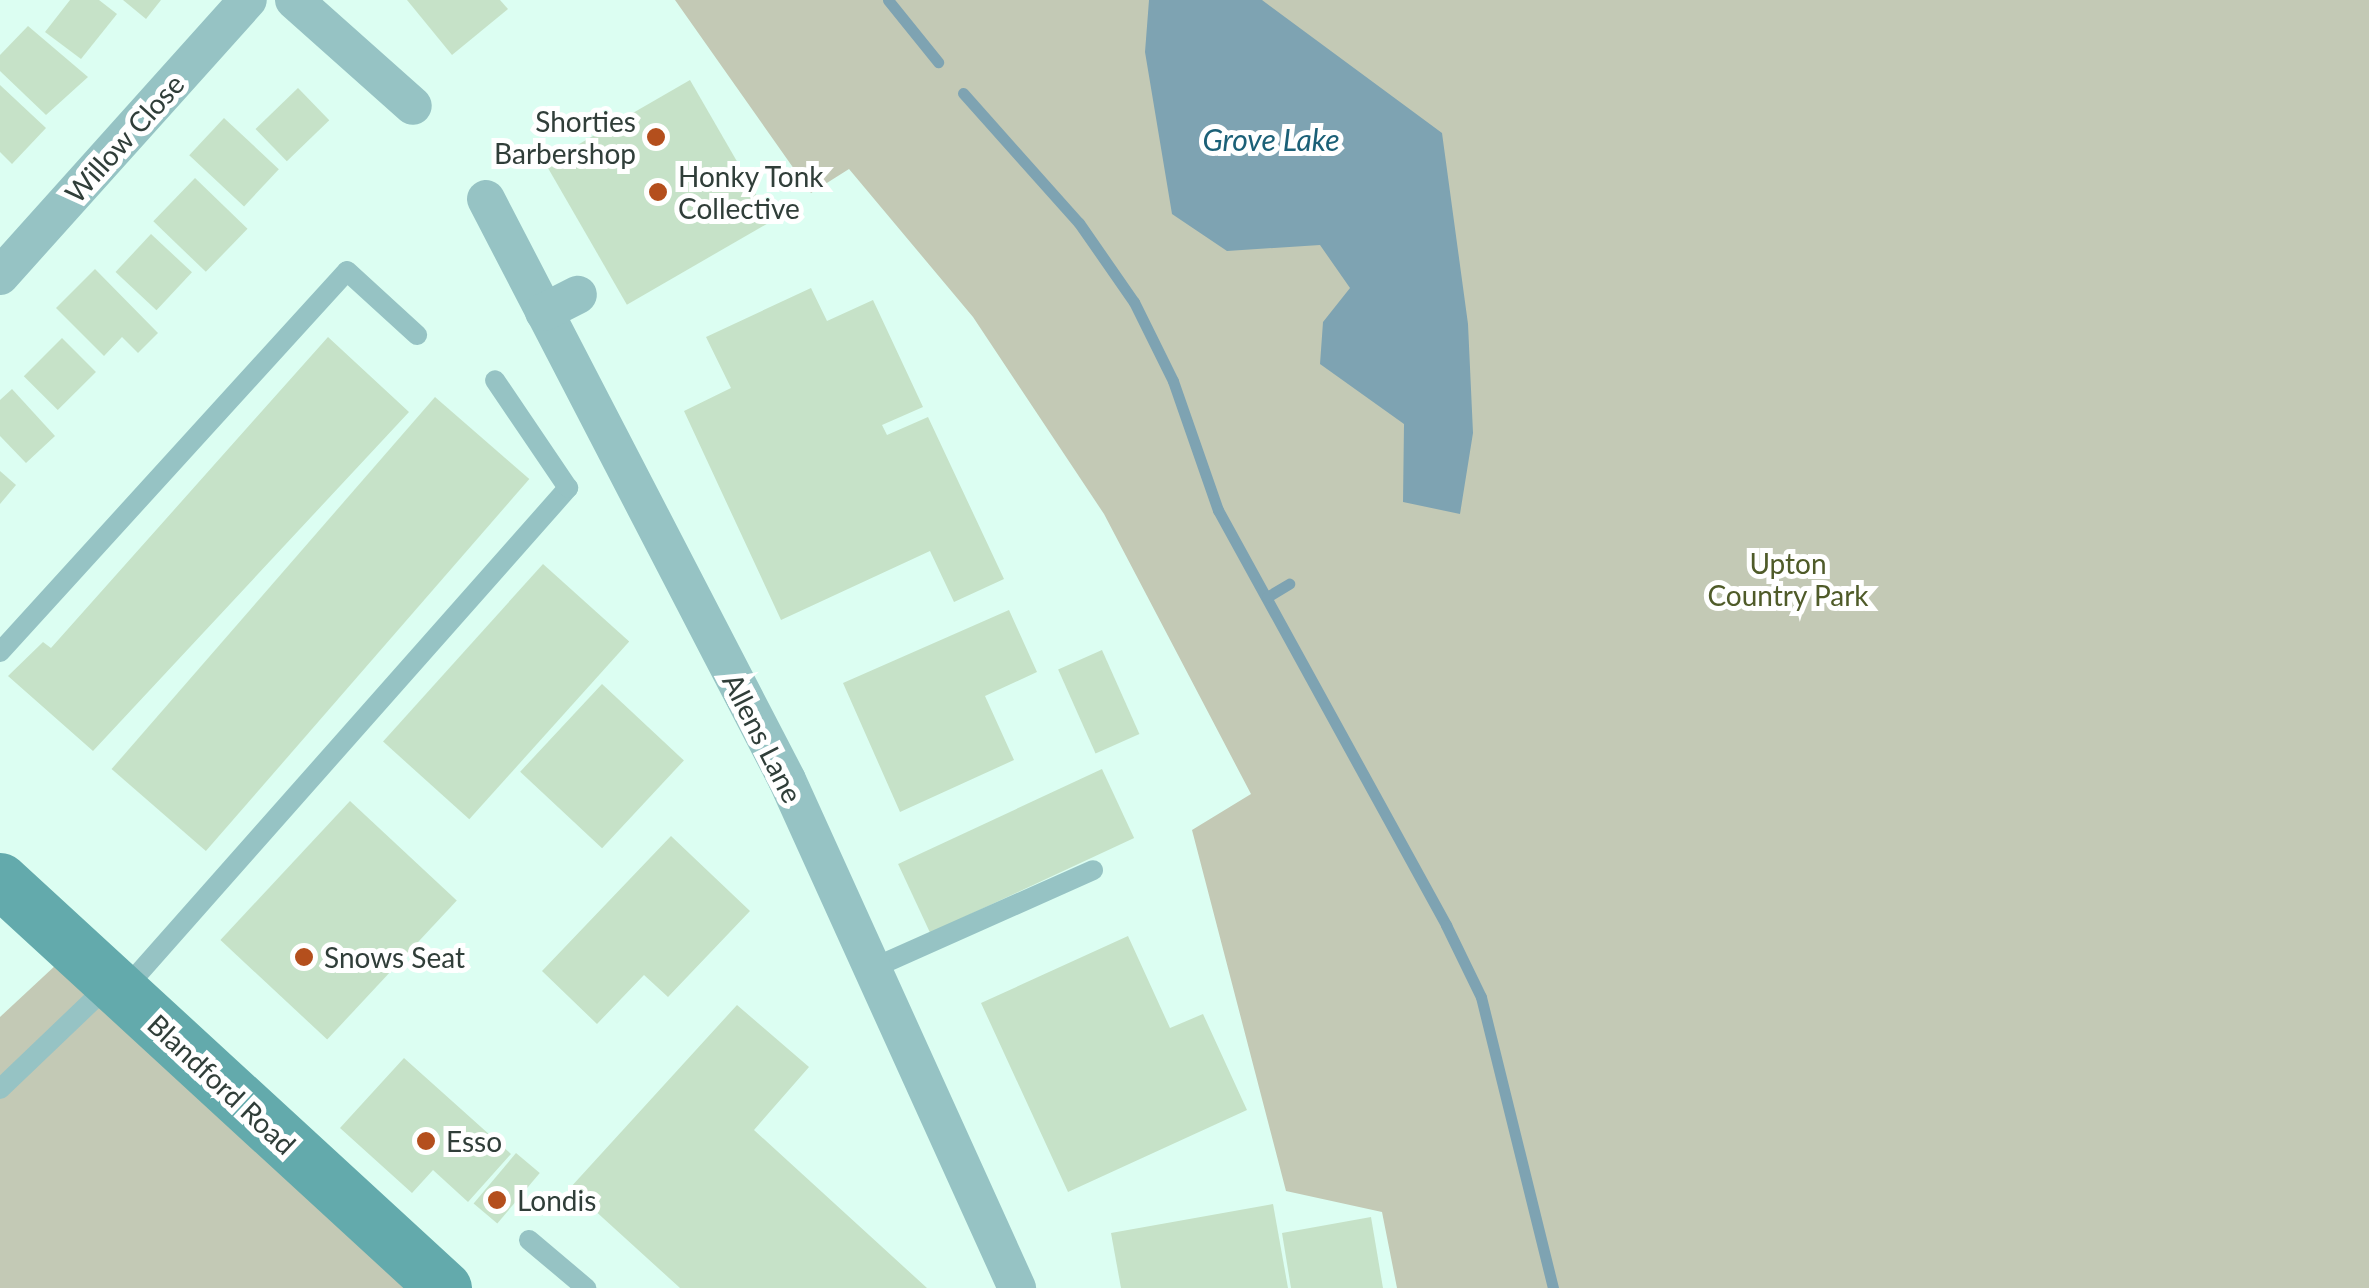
<!DOCTYPE html>
<style>
body{margin:0}
#map{position:relative;width:2369px;height:1288px;overflow:hidden;background:#dcfef2;font-family:Lato,sans-serif}
div>[style]{position:absolute}
.green>*{inset:0;background:#c3c9b5}
.water>*{inset:0;background:#7ea3b2}
.stream>*{height:11px;margin:-5.5px;padding:0 5.5px;transform-origin:5.5px;border-radius:5.5px;background:#7ea3b2}
.building>*{inset:0;background:#c6e2c8;transform-origin:0 0}
.lane>*{height:20px;margin:-10px;padding:0 10px;transform-origin:10px;border-radius:10px;background:#96c3c4}
.street>*{height:38px;margin:-19px;padding:0 19px;transform-origin:19px;border-radius:19px;background:#96c3c4}
.secondary>*{height:55px;margin:-27.5px;padding:0 27.5px;transform-origin:27.5px;border-radius:27.5px;background:#63aaac}
.dots>*{width:28px;height:28px;translate:-50% -50%;box-sizing:border-box;border:5px solid #fff;border-radius:50%}
span{translate:-50% -50%;white-space:nowrap;text-align:center;line-height:1.15;-webkit-text-stroke:10px #fff;paint-order:stroke}
.poi-label{font-size:28px;color:#303e39}
.right{translate:-100% -50%;text-align:right}
.left{translate:0 -50%;text-align:left}
.street-label{font-size:28px;color:#303e39}
.park-label{font-size:28px;color:#4f5b29}
.water-label{font-size:30px;color:#1b6077;font-style:italic}
</style>
<div id="map">
<div class="green">
<div style="clip-path:polygon(675px 0,2369px 0,2369px 1288px,1397px 1288px,1382px 1212px,1286px 1191px,1192px 830px,1251px 794px,1104px 514px,973px 317px,849px 169px,811px 193px)"></div>
<div style="clip-path:polygon(57px 964px,406px 1288px,0 1288px,0 1017px)"></div>
</div>
<div class="water">
<div style="clip-path:polygon(1149px 0,1262px 0,1442px 133px,1468px 324px,1473px 433px,1460px 514px,1403px 502px,1404px 424px,1320px 364px,1323px 322px,1350px 288px,1320px 245px,1227px 251px,1172px 214px,1145px 52px)"></div>
</div>
<div class="stream">
<div style="left:888px;top:0;width:80px;rotate:51.1deg"></div>
<div style="left:963px;top:93px;width:174px;rotate:48.3deg"></div>
<div style="left:1079px;top:223px;width:96px;rotate:55.2deg"></div>
<div style="left:1134px;top:302px;width:88px;rotate:63.7deg"></div>
<div style="left:1173px;top:381px;width:137px;rotate:70.8deg"></div>
<div style="left:1218px;top:510px;width:474px;rotate:61.2deg"></div>
<div style="left:1446px;top:925px;width:80px;rotate:64.1deg"></div>
<div style="left:1481px;top:997px;width:300px;rotate:76.1deg"></div>
<div style="left:1267px;top:597px;width:26px;rotate:-31deg"></div>
</div>
<div class="building">
<div style="clip-path:polygon(70px 0,99px 0,117px 14px,81px 59px,45px 32px)"></div>
<div style="clip-path:polygon(123px 0,161px 0,146px 19px)"></div>
<div style="clip-path:polygon(407px 0,500px 0,508px 9px,452px 55px)"></div>
<div style="clip-path:polygon(28px 26px,88px 77px,46px 115px,0 71px,0 55px)"></div>
<div style="left:690px;top:80px;width:163px;height:167px;rotate:60deg"></div>
<div style="clip-path:polygon(0 85px,46px 128px,12px 164px,0 152px)"></div>
<div style="left:298px;top:88px;width:45px;height:59px;rotate:46deg"></div>
<div style="left:224px;top:118px;width:75px;height:51px;rotate:43deg"></div>
<div style="left:195px;top:178px;width:73px;height:60px;rotate:44deg"></div>
<div style="left:151px;top:234px;width:56px;height:52px;rotate:43deg"></div>
<div style="clip-path:polygon(95px 269px,158px 333px,138px 353px,122px 337px,104px 356px,56px 308px)"></div>
<div style="clip-path:polygon(811px 288px,827px 321px,873px 300px,923px 407px,882px 425px,887px 435px,928px 417px,1004px 579px,954px 602px,930px 551px,781px 620px,684px 411px,731px 388px,706px 337px)"></div>
<div style="clip-path:polygon(328px 337px,409px 412px,93px 751px,8px 676px,43px 642px,51px 648px)"></div>
<div style="left:62px;top:338px;width:48px;height:54px;rotate:45deg"></div>
<div style="clip-path:polygon(12px 389px,55px 436px,26px 463px,0 436px,0 400px)"></div>
<div style="left:435px;top:397px;width:125px;height:493px;rotate:41deg"></div>
<div style="clip-path:polygon(0 471px,16px 485px,0 504px)"></div>
<div style="left:543px;top:564px;width:116px;height:239px;rotate:42deg"></div>
<div style="clip-path:polygon(1009px 610px,1037px 672px,985px 696px,1014px 760px,900px 812px,843px 683px)"></div>
<div style="left:1102px;top:650px;width:92px;height:48px;rotate:66deg"></div>
<div style="left:602px;top:684px;width:112px;height:120px;rotate:43deg"></div>
<div style="left:1102px;top:769px;width:76px;height:225px;rotate:65deg"></div>
<div style="left:350px;top:801px;width:146px;height:190px;rotate:43deg"></div>
<div style="clip-path:polygon(671px 836px,750px 911px,668px 997px,644px 975px,597px 1024px,542px 971px)"></div>
<div style="clip-path:polygon(1128px 936px,1170px 1028px,1203px 1014px,1247px 1110px,1068px 1192px,981px 1003px)"></div>
<div style="clip-path:polygon(737px 1005px,809px 1067px,754px 1130px,927px 1288px,680px 1288px,570px 1188px)"></div>
<div style="clip-path:polygon(404px 1058px,511px 1154px,468px 1202px,433px 1170px,412px 1193px,340px 1128px)"></div>
<div style="left:516px;top:1153px;width:31px;height:66px;rotate:40deg"></div>
<div style="clip-path:polygon(1273px 1204px,1288px 1288px,1121px 1288px,1111px 1233px)"></div>
<div style="clip-path:polygon(1371px 1217px,1383px 1288px,1291px 1288px,1282px 1233px)"></div>
</div>
<div class="lane">
<div style="left:0;top:652px;width:515px;rotate:-47.67deg"></div>
<div style="left:347px;top:271px;width:95px;rotate:42.4deg"></div>
<div style="left:871px;top:969px;width:243px;rotate:-24deg"></div>
<div style="left:123px;top:991px;width:672px;rotate:-48.5deg"></div>
<div style="left:568px;top:488px;width:130px;rotate:-124.1deg"></div>
<div style="left:0;top:1089px;width:153px;rotate:-43.7deg"></div>
<div style="left:529px;top:1240px;width:75px;rotate:40.1deg"></div>
</div>
<div class="street">
<div style="left:294px;top:0;width:159px;rotate:41.7deg"></div>
<div style="left:486px;top:199px;width:654px;rotate:62.61deg"></div>
<div style="left:787px;top:780px;width:558px;rotate:65.64deg"></div>
<div style="left:0;top:276px;width:371px;rotate:-48.1deg"></div>
<div style="left:544px;top:312px;width:38px;rotate:-27deg"></div>
</div>
<div class="secondary">
<div style="left:0;top:880px;width:603px;rotate:42.58deg"></div>
</div>
<div class="dots">
<div style="left:656px;top:137px;background:#b44f1d"></div>
<div style="left:658px;top:192px;background:#b44f1d"></div>
<div style="left:304px;top:957px;background:#b44f1d"></div>
<div style="left:426px;top:1141px;background:#b44f1d"></div>
<div style="left:497px;top:1200px;background:#b44f1d"></div>
</div>
<div class="poi-label">
<span class="right" style="left:636px;top:137px">Shorties<br>Barbershop</span>
<span class="left" style="left:678px;top:192px">Honky Tonk<br>Collective</span>
<span class="left" style="left:324px;top:957px">Snows Seat</span>
<span class="left" style="left:446px;top:1141px">Esso</span>
<span class="left" style="left:517px;top:1200px">Londis</span>
</div>
<div class="street-label">
<span style="left:124px;top:138px;rotate:-48deg">Willow Close</span>
<span style="left:763px;top:738px;rotate:63deg">Allens Lane</span>
<span style="left:222px;top:1084px;rotate:43deg">Blandford Road</span>
</div>
<div class="park-label">
<span style="left:1788px;top:579px">Upton<br>Country Park</span>
</div>
<div class="water-label">
<span style="left:1271px;top:139px">Grove Lake</span>
</div>
</div>
